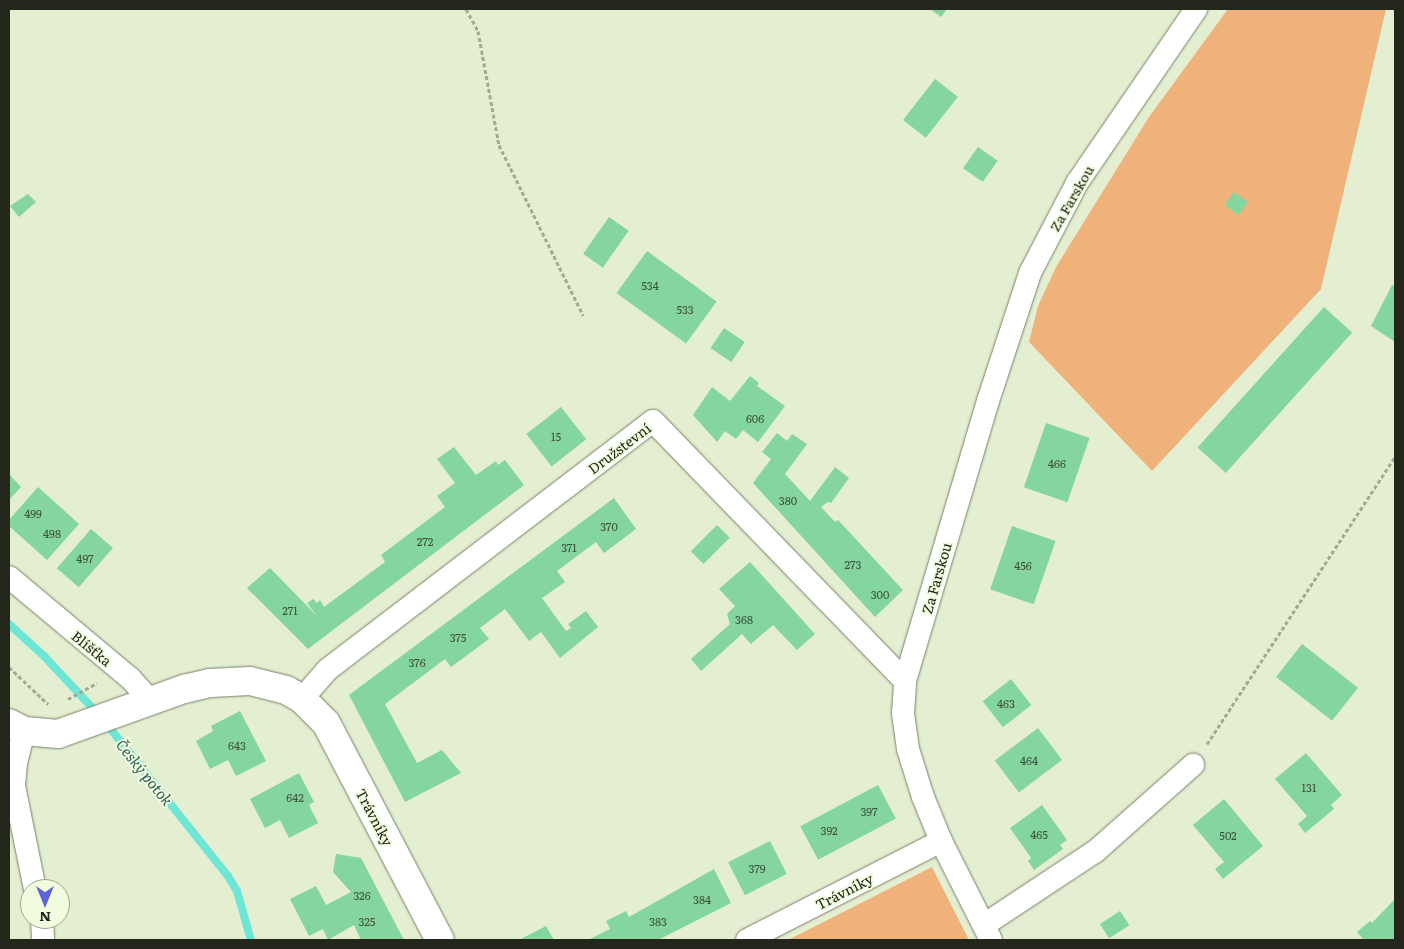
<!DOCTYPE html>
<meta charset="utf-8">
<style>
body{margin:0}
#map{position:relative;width:1404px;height:949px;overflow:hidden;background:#e4eed1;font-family:Literata,serif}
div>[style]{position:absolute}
.green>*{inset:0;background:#f0b27b}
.stream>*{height:8px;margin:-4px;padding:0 4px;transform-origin:4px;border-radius:4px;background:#6ee6d6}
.building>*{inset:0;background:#85d59e;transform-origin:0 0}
.path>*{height:3px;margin-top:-1.5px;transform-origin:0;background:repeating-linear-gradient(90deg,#a2aa93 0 4px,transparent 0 6.5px)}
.roads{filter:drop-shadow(0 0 1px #798268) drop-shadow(0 0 1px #798268)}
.minor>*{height:22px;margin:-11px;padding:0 11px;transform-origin:11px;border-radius:11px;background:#fff}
.tertiary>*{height:28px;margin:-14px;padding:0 14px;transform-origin:14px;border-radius:14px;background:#fff}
span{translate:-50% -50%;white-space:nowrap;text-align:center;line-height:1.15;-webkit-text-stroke:4px #f1fbde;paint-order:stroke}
.number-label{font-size:11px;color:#3b523c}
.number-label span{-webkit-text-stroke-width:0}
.street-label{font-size:14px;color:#22261b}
.water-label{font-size:15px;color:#2b5e57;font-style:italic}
.frame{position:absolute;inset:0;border:10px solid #22261b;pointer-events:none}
.north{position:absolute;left:20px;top:879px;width:50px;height:50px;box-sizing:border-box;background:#f1fbde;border:1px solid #9ea690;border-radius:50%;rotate:180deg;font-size:14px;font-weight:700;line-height:20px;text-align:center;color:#22261b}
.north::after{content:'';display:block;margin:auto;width:18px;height:22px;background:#5c64dc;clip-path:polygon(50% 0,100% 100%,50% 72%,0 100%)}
</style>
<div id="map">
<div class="green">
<div style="clip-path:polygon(1228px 9px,1386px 9px,1321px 289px,1152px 471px,1029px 342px,1038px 306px,1056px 267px,1149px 117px)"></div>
<div style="clip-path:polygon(932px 867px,969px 940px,788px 940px)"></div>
</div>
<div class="stream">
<div style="left:9px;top:624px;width:47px;rotate:42.4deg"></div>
<div style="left:44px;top:656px;width:79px;rotate:47deg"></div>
<div style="left:105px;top:722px;width:197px;rotate:51.4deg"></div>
<div style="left:228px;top:876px;width:17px;rotate:59deg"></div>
<div style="left:237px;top:891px;width:51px;rotate:74.1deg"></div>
</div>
<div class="building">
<div style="clip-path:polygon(930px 9px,947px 9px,941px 17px)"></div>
<div style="left:935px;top:79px;width:29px;height:52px;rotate:38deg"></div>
<div style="left:978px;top:147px;width:24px;height:26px;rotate:35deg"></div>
<div style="left:1234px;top:192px;width:17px;height:16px;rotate:36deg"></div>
<div style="clip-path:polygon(28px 194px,36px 202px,19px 217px,10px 206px)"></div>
<div style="left:609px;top:217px;width:24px;height:45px;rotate:35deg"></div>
<div style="left:647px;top:251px;width:86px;height:52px;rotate:36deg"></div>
<div style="clip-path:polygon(1392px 285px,1395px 286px,1395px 342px,1371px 326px)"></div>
<div style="left:1324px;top:307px;width:38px;height:189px;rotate:42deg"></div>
<div style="left:724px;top:328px;width:25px;height:24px;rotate:34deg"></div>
<div style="clip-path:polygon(750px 376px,759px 383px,757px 386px,785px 406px,758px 442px,743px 430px,736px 439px,725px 431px,717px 442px,693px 415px,712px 387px,730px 401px)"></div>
<div style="left:561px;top:407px;width:41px;height:44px;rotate:52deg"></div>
<div style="left:1046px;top:423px;width:46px;height:68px;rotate:19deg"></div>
<div style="clip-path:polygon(777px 433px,787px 441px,792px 434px,807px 444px,785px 474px,810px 501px,835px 467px,849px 478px,831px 503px,828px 502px,821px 507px,835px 522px,838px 520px,903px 590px,875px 617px,753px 483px,771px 459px,762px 452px)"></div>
<div style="clip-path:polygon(454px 447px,476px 475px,496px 461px,498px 465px,505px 460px,524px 485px,308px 649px,247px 588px,270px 568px,317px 616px,307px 603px,313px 599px,317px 603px,320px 600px,324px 607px,385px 562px,381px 555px,445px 507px,437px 496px,455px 483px,437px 459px)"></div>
<div style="clip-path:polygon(9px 474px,21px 487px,9px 500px)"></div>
<div style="clip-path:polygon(38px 487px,79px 524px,47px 560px,9px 526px,9px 520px)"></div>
<div style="clip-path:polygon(614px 498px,636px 529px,604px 553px,596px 542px,557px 571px,565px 582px,542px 598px,566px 631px,571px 628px,568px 624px,586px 611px,598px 627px,560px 658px,541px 632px,529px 641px,505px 609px,480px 628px,489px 639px,451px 667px,445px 659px,385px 704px,417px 763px,442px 750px,461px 773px,405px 802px,349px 695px)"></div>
<div style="left:717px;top:525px;width:18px;height:37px;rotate:45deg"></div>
<div style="left:1012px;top:526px;width:46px;height:67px;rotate:19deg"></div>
<div style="left:91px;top:529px;width:29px;height:52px;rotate:41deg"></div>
<div style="clip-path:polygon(750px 562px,815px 634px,797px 650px,773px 625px,751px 644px,742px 634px,701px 671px,691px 659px,730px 624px,727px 614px,735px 606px,719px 589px)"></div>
<div style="left:1302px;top:644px;width:71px;height:42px;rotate:38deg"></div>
<div style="left:1011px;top:679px;width:33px;height:36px;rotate:52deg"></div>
<div style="clip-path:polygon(240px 711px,266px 761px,236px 776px,228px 760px,210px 769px,196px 741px,213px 731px,211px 726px)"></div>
<div style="left:1038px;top:728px;width:40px;height:54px;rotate:53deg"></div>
<div style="clip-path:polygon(1306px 753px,1342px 795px,1331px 805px,1334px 809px,1305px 833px,1298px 824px,1307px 816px,1275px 779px)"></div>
<div style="clip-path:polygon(299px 773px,314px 802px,309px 805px,318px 823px,289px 838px,280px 820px,265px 828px,250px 799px)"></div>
<div style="left:878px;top:785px;width:38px;height:88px;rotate:62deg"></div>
<div style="clip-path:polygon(1224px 799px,1263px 846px,1223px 879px,1215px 869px,1224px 862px,1193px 825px)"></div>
<div style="clip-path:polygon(1042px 805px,1067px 840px,1060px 845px,1063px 849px,1034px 870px,1028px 861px,1031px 858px,1010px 828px)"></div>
<div style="left:770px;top:841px;width:37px;height:47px;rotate:63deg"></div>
<div style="clip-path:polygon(336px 854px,361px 858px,404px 940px,361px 940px,354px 925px,328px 940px,323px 929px,309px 936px,290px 899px,316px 886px,326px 905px,351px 892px,333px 872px)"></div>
<div style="clip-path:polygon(714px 869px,731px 903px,658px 940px,588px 940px,610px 929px,606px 921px,626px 911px,629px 917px)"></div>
<div style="clip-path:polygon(1394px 900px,1395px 940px,1364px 940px,1357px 932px,1370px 921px,1372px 923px)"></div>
<div style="left:1120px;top:911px;width:17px;height:24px;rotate:57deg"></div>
<div style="clip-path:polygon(546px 926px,554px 940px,519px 940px)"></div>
</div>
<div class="path">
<div style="left:466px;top:9px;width:25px;rotate:61deg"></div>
<div style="left:478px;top:31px;width:116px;rotate:79.6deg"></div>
<div style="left:499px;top:145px;width:190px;rotate:63.7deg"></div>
<div style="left:9px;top:667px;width:54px;rotate:43.5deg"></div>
<div style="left:68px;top:699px;width:33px;rotate:-29deg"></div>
<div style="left:1207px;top:744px;width:343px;rotate:-56.8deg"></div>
</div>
<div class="roads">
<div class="minor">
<div style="left:9px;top:577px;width:158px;rotate:39.9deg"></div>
<div style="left:130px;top:678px;width:31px;rotate:48deg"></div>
<div style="left:302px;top:699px;width:38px;rotate:-49deg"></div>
<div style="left:327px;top:670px;width:410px;rotate:-37.4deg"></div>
<div style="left:653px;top:421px;width:362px;rotate:45.9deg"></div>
<div style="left:24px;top:731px;width:33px;rotate:104deg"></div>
<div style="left:16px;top:763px;width:23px;rotate:95deg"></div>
<div style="left:14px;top:786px;width:105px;rotate:78.5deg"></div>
<div style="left:42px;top:919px;width:21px;rotate:87deg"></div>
<div style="left:984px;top:925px;width:134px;rotate:-33.5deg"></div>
<div style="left:1096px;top:851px;width:130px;rotate:-41.6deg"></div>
<div style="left:747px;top:940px;width:218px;rotate:-27deg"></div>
<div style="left:991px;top:940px;width:111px;rotate:-116.8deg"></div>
<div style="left:941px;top:841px;width:48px;rotate:-112.2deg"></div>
<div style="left:923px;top:797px;width:50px;rotate:-107.4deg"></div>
<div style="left:908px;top:749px;width:36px;rotate:-98deg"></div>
<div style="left:903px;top:713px;width:32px;rotate:-86deg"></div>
<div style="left:905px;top:681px;width:292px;rotate:-73.5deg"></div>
<div style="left:988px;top:401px;width:135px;rotate:-71.8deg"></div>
<div style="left:1030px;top:273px;width:102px;rotate:-62.4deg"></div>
<div style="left:1077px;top:183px;width:211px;rotate:-55.6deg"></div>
</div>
<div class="tertiary">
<div style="left:9px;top:723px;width:17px;rotate:28deg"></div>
<div style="left:24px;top:731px;width:34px;rotate:5deg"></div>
<div style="left:58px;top:734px;width:134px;rotate:-19.7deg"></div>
<div style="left:184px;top:689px;width:27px;rotate:-13deg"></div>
<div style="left:210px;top:683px;width:40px;rotate:-2.9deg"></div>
<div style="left:250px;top:681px;width:37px;rotate:14deg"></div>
<div style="left:286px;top:690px;width:18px;rotate:29deg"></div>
<div style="left:302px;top:699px;width:34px;rotate:45deg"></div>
<div style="left:326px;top:723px;width:245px;rotate:62.3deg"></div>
</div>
</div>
<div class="number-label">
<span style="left:650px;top:285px">534</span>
<span style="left:685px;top:309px">533</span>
<span style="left:755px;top:418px">606</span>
<span style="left:556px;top:436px">15</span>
<span style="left:1057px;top:463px">466</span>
<span style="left:788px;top:500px">380</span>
<span style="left:33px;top:513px">499</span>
<span style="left:609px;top:526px">370</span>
<span style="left:52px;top:533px">498</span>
<span style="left:425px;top:541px">272</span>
<span style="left:569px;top:547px">371</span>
<span style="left:85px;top:558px">497</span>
<span style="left:853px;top:564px">273</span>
<span style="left:1023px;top:565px">456</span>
<span style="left:880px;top:594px">300</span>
<span style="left:290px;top:610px">271</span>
<span style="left:744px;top:619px">368</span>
<span style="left:458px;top:637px">375</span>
<span style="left:417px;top:662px">376</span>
<span style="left:1006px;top:703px">463</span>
<span style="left:237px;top:745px">643</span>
<span style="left:1029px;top:760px">464</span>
<span style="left:1309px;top:787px">131</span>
<span style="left:295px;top:797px">642</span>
<span style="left:869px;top:811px">397</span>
<span style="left:829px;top:830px">392</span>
<span style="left:1039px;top:834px">465</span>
<span style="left:1228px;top:835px">502</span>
<span style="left:757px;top:868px">379</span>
<span style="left:362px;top:895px">326</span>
<span style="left:702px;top:899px">384</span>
<span style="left:367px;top:921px">325</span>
<span style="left:658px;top:921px">383</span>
</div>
<div class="street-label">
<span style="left:1071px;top:198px;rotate:-60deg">Za Farskou</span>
<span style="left:619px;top:448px;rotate:-37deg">Družstevní</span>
<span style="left:936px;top:578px;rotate:-74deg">Za Farskou</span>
<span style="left:92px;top:648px;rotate:39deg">Blíšťka</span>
<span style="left:375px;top:817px;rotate:62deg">Trávníky</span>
<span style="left:844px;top:891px;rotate:-27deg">Trávníky</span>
</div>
<div class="water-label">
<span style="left:145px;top:772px;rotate:51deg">Český potok</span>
</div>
<div class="frame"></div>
<div class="north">N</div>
</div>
